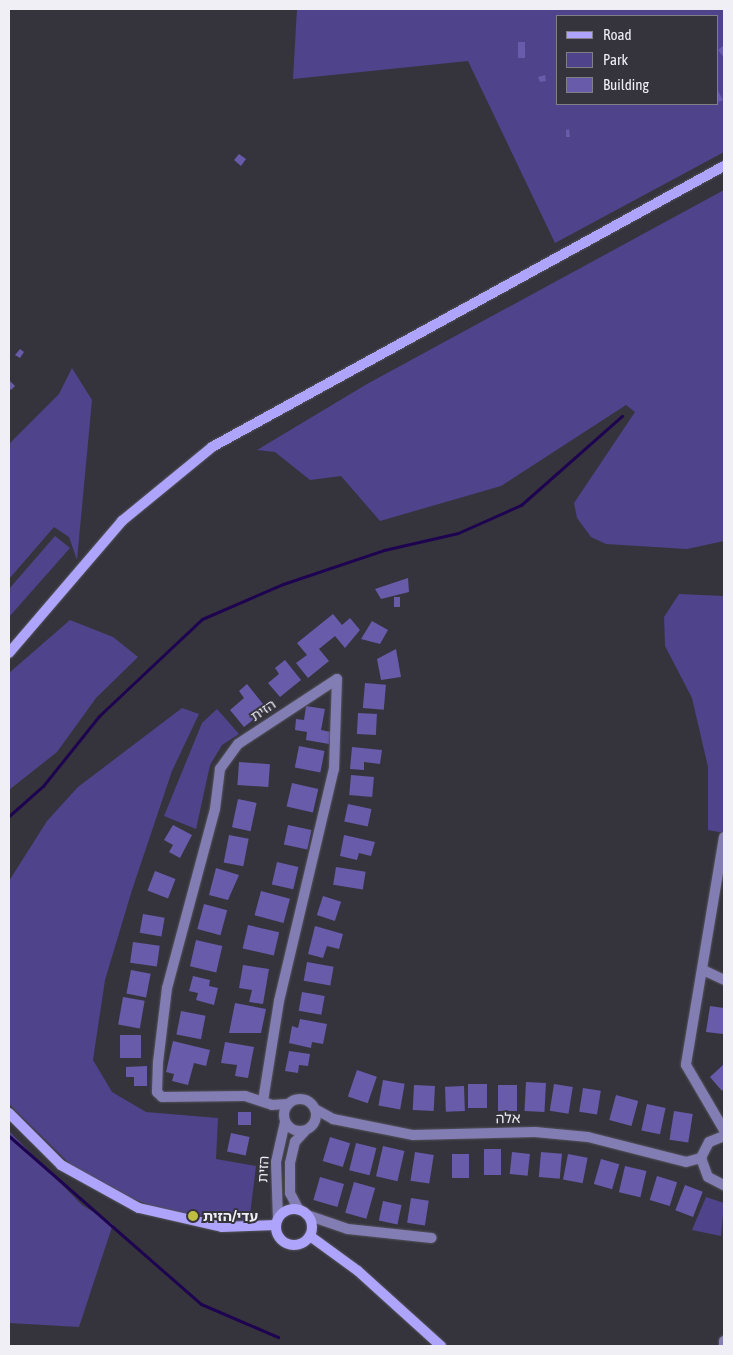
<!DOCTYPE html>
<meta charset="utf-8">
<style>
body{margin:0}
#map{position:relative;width:733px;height:1355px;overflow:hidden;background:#35343d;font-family:"Asap Condensed","Noto Sans Hebrew",sans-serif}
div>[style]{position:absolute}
.green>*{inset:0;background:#4f438c}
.stream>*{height:3px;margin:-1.5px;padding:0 1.5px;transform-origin:1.5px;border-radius:1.5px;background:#1e0450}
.building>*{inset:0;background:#675baa;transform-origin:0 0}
.roads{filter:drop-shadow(0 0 1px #53525a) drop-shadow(0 0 1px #53525a)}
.street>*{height:10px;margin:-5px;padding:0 5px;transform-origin:5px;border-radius:5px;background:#827db3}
.street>.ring{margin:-5px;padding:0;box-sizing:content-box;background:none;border:10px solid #827db3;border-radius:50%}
.secondary>*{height:10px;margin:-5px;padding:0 5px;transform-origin:5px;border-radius:5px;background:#aea4fb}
.secondary>.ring{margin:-5px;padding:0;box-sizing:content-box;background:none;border:10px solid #aea4fb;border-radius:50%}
.dots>*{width:14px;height:14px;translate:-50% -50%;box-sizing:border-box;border:2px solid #35343d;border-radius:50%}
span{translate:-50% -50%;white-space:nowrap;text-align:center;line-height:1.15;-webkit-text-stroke:4px #35343d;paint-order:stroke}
.street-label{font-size:14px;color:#f0eff5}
.poi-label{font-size:14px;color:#f0eff5;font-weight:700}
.left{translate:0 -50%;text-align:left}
.frame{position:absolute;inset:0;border:10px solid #f0eff5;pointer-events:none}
.legend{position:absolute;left:556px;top:15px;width:162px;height:90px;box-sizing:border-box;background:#35343d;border:1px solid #807f87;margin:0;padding:6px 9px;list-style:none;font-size:15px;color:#f0eff5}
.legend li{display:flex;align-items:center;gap:10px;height:25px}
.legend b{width:25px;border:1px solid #807f87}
</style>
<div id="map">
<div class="green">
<div style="clip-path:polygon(evenodd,297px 9px,724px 9px,724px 152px,555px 243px,468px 61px,293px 79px,297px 9px,557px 16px,717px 16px,717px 104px,557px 104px,557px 16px)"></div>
<div style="clip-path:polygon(724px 190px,724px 541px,687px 549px,606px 544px,591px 537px,577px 518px,574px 503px,635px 412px,626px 405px,501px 486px,380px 521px,341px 476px,310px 480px,275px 452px,257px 450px,367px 384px)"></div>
<div style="clip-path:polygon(72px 368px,92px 400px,77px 560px,69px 537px,54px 527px,9px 579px,9px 444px,59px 394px)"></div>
<div style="clip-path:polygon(55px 536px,70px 548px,9px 617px,9px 589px)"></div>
<div style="clip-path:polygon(679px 594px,724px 596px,724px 833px,708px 830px,708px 767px,692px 698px,665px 646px,664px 617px)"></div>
<div style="clip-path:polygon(70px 620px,113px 637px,138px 657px,96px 698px,57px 752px,9px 790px,9px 673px)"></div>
<div style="clip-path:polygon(182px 708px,199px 714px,172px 771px,132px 890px,105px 980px,93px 1060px,112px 1092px,146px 1112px,218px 1118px,216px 1159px,256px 1166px,249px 1223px,162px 1210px,121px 1194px,70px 1164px,9px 1104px,9px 881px,47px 821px,78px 787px)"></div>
<div style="clip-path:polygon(217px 709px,239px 734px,222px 745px,210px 765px,196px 829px,164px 816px,202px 723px)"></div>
<div style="clip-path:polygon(9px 1131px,82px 1205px,113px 1224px,79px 1327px,9px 1323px)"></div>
<div style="clip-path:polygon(706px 1197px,724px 1203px,721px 1236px,692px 1230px)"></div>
</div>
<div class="stream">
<div style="left:9px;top:816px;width:45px;rotate:-41.4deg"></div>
<div style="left:43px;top:786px;width:90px;rotate:-51.3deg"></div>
<div style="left:99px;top:716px;width:141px;rotate:-43.3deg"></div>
<div style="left:202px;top:619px;width:88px;rotate:-23.4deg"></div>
<div style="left:283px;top:584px;width:107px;rotate:-18.6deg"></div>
<div style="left:384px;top:550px;width:76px;rotate:-12.9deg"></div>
<div style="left:458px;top:533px;width:69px;rotate:-24deg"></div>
<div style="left:521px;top:505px;width:135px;rotate:-41.4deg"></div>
<div style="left:9px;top:1136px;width:255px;rotate:41.2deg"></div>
<div style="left:201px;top:1304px;width:84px;rotate:23.2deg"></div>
</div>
<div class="building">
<div style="left:518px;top:42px;width:7px;height:16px"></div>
<div style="clip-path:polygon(724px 45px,724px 58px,718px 50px)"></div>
<div style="clip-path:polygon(545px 75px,546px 81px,540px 82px,538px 77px)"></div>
<div style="clip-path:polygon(717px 89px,723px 100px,719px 102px,717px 99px)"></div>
<div style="clip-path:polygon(569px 129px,570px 137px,566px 137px,566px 130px)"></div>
<div style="clip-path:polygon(239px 154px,246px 159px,241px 166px,234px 160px)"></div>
<div style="clip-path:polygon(20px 349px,24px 352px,20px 358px,15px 355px)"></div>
<div style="clip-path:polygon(10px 381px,15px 386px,11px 390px,9px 388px)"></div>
<div style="clip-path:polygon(408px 578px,409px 592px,381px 599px,375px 589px)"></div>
<div style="left:394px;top:597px;width:6px;height:10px"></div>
<div style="clip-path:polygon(333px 614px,342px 625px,350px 618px,360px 630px,345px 648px,335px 636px,319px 649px,329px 661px,308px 678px,296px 663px,307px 655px,297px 643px)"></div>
<div style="clip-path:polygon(372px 621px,388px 630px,380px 644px,361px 639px)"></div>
<div style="clip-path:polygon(396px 649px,401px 677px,381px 680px,377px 659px)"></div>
<div style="clip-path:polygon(285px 660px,301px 680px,280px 697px,268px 683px,279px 674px,275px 668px)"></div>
<div style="left:365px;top:683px;width:21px;height:25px;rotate:5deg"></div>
<div style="clip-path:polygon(247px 684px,267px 709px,244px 727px,230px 710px,244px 698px,239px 691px)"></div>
<div style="clip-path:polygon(306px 706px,325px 709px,321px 730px,331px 732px,329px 744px,306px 740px,307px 732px,295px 730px,296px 719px,304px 720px)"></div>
<div style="left:358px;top:713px;width:19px;height:21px;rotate:3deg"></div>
<div style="left:299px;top:746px;width:26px;height:22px;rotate:11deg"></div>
<div style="clip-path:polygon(352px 747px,382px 750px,380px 764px,364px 762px,364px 770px,350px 769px)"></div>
<div style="left:239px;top:762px;width:31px;height:23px;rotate:4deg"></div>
<div style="left:351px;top:775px;width:23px;height:20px;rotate:5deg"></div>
<div style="left:292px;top:783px;width:27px;height:24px;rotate:13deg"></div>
<div style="left:238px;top:799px;width:19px;height:29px;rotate:12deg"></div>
<div style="left:348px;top:804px;width:24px;height:18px;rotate:12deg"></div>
<div style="clip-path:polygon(173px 825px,192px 835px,180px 858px,169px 852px,173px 845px,164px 840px)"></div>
<div style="left:288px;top:825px;width:24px;height:20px;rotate:12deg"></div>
<div style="left:229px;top:835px;width:20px;height:28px;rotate:11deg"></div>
<div style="clip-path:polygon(344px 835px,375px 842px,371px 856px,359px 853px,357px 860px,340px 856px)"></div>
<div style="left:277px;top:862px;width:22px;height:23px;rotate:13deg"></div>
<div style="left:336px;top:867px;width:30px;height:18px;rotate:9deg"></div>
<div style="clip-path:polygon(216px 868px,239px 875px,228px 900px,209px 895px)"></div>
<div style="left:155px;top:871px;width:22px;height:21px;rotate:21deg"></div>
<div style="left:261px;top:891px;width:30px;height:25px;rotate:15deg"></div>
<div style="left:323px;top:896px;width:19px;height:20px;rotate:18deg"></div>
<div style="left:204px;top:904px;width:24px;height:26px;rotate:15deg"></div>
<div style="left:143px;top:914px;width:22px;height:19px;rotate:10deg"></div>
<div style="left:248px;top:925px;width:32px;height:24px;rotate:13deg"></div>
<div style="clip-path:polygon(315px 926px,343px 934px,339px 949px,327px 946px,323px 958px,308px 954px)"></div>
<div style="left:196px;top:940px;width:27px;height:27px;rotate:13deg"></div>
<div style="left:133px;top:942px;width:27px;height:21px;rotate:8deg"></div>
<div style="left:307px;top:962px;width:27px;height:19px;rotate:10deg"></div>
<div style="clip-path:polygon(243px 965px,269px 969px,263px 1004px,249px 1002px,252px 990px,239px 988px)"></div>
<div style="left:131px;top:970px;width:20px;height:24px;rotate:11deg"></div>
<div style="clip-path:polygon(193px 976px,210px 980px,209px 986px,218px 988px,214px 1005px,196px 1000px,198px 993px,189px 991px)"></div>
<div style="left:302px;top:992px;width:23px;height:19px;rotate:10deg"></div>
<div style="left:123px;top:997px;width:22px;height:28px;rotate:10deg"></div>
<div style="clip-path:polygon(235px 1003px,266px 1009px,261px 1033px,229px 1033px)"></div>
<div style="clip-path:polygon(710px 1006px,724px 1008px,723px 1034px,706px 1032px)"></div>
<div style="left:181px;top:1011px;width:25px;height:24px;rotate:11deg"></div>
<div style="clip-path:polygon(300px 1019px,327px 1024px,323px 1044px,312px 1042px,311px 1048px,289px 1043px,292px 1026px,298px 1028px)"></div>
<div style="left:120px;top:1035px;width:21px;height:23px"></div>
<div style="clip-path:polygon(173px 1041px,210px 1050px,206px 1066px,194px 1063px,188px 1085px,172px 1081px,174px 1074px,166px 1072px)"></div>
<div style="clip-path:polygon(225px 1042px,254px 1047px,248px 1078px,235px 1076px,237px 1065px,221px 1063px)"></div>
<div style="clip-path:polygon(289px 1051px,310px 1054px,308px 1066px,299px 1065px,298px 1073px,285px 1071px)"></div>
<div style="clip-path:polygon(724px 1064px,724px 1088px,722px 1091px,710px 1077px)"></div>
<div style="clip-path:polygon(147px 1066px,147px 1086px,134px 1086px,134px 1077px,126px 1077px,126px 1067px)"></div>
<div style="left:357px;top:1070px;width:21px;height:28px;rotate:19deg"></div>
<div style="left:383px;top:1080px;width:22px;height:26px;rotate:10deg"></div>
<div style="left:526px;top:1082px;width:20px;height:29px;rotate:3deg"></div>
<div style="left:468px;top:1084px;width:19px;height:24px"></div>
<div style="left:554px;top:1084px;width:19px;height:27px;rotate:9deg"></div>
<div style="left:414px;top:1085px;width:21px;height:25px;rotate:3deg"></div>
<div style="left:517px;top:1085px;width:26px;height:19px;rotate:90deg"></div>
<div style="left:464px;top:1086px;width:25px;height:19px;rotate:88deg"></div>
<div style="left:583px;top:1088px;width:18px;height:24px;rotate:9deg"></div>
<div style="left:616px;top:1095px;width:23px;height:26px;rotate:15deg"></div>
<div style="left:647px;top:1104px;width:19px;height:27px;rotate:12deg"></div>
<div style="left:674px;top:1111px;width:19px;height:29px;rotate:9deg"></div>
<div style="left:251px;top:1112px;width:13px;height:13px;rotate:90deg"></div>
<div style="left:231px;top:1133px;width:19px;height:19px;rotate:12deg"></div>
<div style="left:330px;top:1137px;width:21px;height:25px;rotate:17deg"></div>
<div style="left:356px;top:1143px;width:21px;height:28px;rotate:14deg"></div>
<div style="left:383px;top:1146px;width:22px;height:31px;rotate:13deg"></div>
<div style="left:501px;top:1149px;width:26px;height:17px;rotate:90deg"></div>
<div style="left:415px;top:1152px;width:19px;height:29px;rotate:9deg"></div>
<div style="left:512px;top:1152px;width:18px;height:22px;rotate:6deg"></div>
<div style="left:541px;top:1152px;width:21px;height:25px;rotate:5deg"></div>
<div style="left:452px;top:1154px;width:17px;height:24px"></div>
<div style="left:568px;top:1154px;width:20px;height:26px;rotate:11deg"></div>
<div style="left:601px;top:1159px;width:19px;height:26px;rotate:16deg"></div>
<div style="left:625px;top:1166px;width:22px;height:27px;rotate:13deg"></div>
<div style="left:657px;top:1176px;width:21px;height:25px;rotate:17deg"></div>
<div style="left:320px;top:1177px;width:25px;height:24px;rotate:16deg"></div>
<div style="left:354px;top:1182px;width:22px;height:32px;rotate:16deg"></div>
<div style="left:685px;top:1185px;width:19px;height:27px;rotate:21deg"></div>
<div style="left:411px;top:1198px;width:18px;height:25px;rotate:9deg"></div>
<div style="left:383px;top:1201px;width:19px;height:20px;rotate:12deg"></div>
</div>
<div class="roads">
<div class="street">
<div style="left:724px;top:837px;width:231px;rotate:99.5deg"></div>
<div style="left:686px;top:1065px;width:75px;rotate:59.7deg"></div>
<div style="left:703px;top:970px;width:23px;rotate:25deg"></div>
<div class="ring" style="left:284px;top:1099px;width:22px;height:22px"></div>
<div style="left:263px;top:1101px;width:101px;rotate:-80.9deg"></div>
<div style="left:279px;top:1001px;width:238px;rotate:-76.7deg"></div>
<div style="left:334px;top:769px;width:90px;rotate:-88.1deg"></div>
<div style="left:337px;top:679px;width:118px;rotate:146.7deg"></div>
<div style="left:238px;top:744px;width:31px;rotate:126deg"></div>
<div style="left:220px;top:769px;width:40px;rotate:97.1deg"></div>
<div style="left:215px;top:809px;width:185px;rotate:105deg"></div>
<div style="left:167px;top:988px;width:75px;rotate:96.9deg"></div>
<div style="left:158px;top:1062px;width:30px;rotate:92deg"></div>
<div style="left:157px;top:1092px;width:7px;rotate:45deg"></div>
<div style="left:162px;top:1097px;width:83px;rotate:-0.7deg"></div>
<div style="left:245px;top:1096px;width:28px;rotate:18deg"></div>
<div style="left:272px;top:1105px;width:16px;rotate:-4deg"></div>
<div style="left:315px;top:1109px;width:21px;rotate:29deg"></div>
<div style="left:333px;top:1119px;width:82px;rotate:11.3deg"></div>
<div style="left:413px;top:1135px;width:122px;rotate:-1.4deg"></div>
<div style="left:535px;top:1132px;width:53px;rotate:5.4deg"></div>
<div style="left:588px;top:1137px;width:101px;rotate:14.3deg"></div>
<div style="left:686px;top:1162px;width:16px;rotate:-15deg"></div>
<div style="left:724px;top:1136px;width:16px;rotate:158deg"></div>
<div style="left:709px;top:1142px;width:18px;rotate:117deg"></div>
<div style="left:701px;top:1158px;width:20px;rotate:70deg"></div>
<div style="left:708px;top:1177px;width:18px;rotate:27deg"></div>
<div style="left:299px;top:1210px;width:19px;rotate:-118deg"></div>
<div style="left:290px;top:1193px;width:30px;rotate:-90deg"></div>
<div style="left:290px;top:1163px;width:22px;rotate:-77deg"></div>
<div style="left:295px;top:1142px;width:15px;rotate:-48deg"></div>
<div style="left:307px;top:1215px;width:43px;rotate:18.9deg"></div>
<div style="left:348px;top:1229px;width:84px;rotate:6.1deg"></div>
<div style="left:278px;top:1219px;width:57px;rotate:-92deg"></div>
<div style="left:276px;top:1162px;width:41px;rotate:-77.3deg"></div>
<div style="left:724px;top:1346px;width:5px;rotate:-90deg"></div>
</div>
<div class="secondary">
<div style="left:9px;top:653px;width:174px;rotate:-49.4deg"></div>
<div style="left:122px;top:521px;width:117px;rotate:-39.4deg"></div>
<div style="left:212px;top:447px;width:584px;rotate:-28.76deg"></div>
<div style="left:9px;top:1113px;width:74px;rotate:45deg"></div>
<div style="left:61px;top:1165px;width:89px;rotate:28.9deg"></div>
<div style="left:139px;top:1208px;width:85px;rotate:12.9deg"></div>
<div style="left:222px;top:1227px;width:54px;rotate:-2.1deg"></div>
<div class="ring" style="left:276px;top:1209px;width:26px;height:26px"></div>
<div style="left:310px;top:1236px;width:59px;rotate:36.1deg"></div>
<div style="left:358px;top:1271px;width:112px;rotate:42.1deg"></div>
</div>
</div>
<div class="dots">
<div style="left:193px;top:1216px;background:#c0be40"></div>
</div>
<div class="street-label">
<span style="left:263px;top:710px;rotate:-34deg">הזית</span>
<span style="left:508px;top:1118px;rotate:-1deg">אלה</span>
<span style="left:263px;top:1169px;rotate:-87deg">הזית</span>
</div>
<div class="poi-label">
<span class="left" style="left:203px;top:1216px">עדי/הזית</span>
</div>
<div class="frame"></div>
<ul class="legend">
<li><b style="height:6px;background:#aea4fb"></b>Road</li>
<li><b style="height:14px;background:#4f438c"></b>Park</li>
<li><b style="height:14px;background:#675baa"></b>Building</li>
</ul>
</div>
